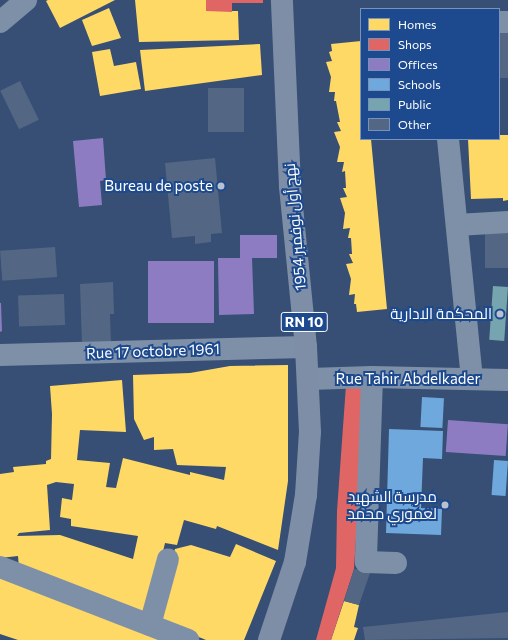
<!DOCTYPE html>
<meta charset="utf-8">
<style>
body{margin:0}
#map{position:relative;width:508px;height:640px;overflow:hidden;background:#374f74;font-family:Commissioner,Cairo,sans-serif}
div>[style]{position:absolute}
.homes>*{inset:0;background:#ffd966}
.shops>*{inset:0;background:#e06666}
.offices>*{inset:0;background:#8e7cc3;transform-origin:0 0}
.schools>*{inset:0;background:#6fa8dc;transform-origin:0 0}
.public>*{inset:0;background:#76a5af;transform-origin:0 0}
.building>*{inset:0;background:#536784;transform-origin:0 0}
.minor>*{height:22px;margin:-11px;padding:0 11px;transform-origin:11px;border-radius:11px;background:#7e90a8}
.major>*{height:22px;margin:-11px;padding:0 11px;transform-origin:11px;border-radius:11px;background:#7e8ea7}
.dots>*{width:11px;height:11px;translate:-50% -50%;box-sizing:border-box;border:2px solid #1d4a8e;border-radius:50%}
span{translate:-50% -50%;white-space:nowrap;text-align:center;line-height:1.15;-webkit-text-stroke:4px #1d4a8e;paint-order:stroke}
.shield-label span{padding:1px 3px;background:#1d4a8e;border:1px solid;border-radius:3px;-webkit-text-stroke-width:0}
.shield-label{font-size:14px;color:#fff;font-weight:700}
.poi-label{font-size:15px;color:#fff}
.right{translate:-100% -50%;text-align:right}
.street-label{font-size:15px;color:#fff}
.legend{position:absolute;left:360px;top:8px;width:140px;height:132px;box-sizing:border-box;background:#1d4a8e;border:1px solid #7792bb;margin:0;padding:5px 7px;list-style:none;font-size:12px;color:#fff}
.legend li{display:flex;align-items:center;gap:8px;height:20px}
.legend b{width:20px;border:1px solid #7792bb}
</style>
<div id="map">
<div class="homes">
<div style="clip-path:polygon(48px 0,115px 0,60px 28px,46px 1px)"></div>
<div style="clip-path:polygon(135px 0,206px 0,206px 11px,238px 11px,239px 40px,139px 42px)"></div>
<div style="clip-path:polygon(109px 8px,121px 38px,92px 46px,82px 20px)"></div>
<div style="clip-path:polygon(361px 41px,361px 139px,371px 139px,387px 309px,357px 312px,356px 304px,354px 304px,355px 294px,349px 295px,351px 279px,346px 264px,353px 263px,349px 254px,352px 254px,351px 238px,348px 238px,350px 228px,343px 229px,345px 213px,340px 198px,347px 197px,343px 188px,346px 188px,345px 171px,342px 172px,344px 162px,337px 162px,340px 147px,334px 132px,341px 131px,337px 122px,340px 122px,336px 101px,334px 101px,335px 92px,329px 92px,331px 77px,326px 62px,332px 61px,329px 52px,332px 51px,331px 44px)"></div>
<div style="clip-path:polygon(260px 44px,262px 75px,145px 91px,140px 50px)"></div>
<div style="clip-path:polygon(110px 49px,114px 66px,136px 62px,141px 89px,100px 96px,92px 52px)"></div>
<div style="clip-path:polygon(499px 135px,508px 135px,508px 200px,503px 201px,503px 198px,471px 199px,468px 139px,499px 139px)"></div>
<div style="clip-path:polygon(evenodd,288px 365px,288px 481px,278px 550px,217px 526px,216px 529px,184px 520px,177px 545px,165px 543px,148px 615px,19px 568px,18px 556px,0 558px,0 474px,14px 472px,13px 467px,46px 464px,46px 461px,51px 459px,52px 414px,50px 386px,122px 380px,126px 432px,80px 430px,77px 460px,110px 463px,106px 487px,116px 488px,123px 458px,190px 475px,190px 472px,224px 480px,226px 467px,177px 465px,173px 449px,154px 450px,154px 437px,144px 440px,134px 419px,133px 375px,190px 373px,230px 366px,288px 365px,56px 482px,74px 484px,72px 500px,62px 498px,60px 517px,71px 519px,71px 526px,138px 536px,133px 559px,60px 535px,17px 536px,19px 533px,50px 530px,47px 485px,56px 482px)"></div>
<div style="clip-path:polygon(236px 544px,276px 561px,244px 640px,206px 640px,156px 619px,175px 549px,191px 545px,230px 557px)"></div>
<div style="clip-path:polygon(0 576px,166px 640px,18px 640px,0 634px)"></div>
<div style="clip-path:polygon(344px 601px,359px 605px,354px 627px,358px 628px,354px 640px,331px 640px)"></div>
</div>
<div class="shops">
<div style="clip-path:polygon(206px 0,263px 0,263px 3px,232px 3px,232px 12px,206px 11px)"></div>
<div style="clip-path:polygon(346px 385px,366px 387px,354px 569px,331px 640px,316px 640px,336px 568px,337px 511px)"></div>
</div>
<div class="offices">
<div style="clip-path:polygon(103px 138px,106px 180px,100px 181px,102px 205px,79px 207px,73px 141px)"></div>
<div style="clip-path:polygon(240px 235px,277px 235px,277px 258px,252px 258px,254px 314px,219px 315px,218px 258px,240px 258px)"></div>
<div style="left:148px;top:261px;width:66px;height:62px"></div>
<div style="clip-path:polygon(0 303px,1px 303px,2px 331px,0 332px)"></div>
<div style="left:448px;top:420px;width:60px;height:32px;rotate:4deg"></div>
</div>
<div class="schools">
<div style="left:422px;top:397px;width:22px;height:30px;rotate:3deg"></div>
<div style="clip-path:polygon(389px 429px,443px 431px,442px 459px,423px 458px,421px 508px,442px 509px,441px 535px,386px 533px)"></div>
<div style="left:494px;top:460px;width:14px;height:35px;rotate:4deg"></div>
</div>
<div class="public">
<div style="left:508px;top:28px;width:50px;height:9px;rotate:90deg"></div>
<div style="left:493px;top:286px;width:15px;height:54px;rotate:4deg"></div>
</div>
<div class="building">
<div style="left:508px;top:28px;width:50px;height:9px;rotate:90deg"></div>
<div style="left:20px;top:81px;width:43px;height:22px;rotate:64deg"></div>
<div style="left:244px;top:88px;width:44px;height:36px;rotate:90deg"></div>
<div style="clip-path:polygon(215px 158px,222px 233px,211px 234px,211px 242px,195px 244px,195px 236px,172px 238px,165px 163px)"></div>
<div style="left:508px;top:226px;width:42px;height:23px;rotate:90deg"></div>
<div style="left:55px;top:247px;width:30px;height:55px;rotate:86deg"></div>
<div style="clip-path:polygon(113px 282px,114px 314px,110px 314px,111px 344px,82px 345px,80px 284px)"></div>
<div style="left:64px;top:294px;width:31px;height:46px;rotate:88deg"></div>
<div style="clip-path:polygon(354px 569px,371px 570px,359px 605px,344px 601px)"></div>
<div style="clip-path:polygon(508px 612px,508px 638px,365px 640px,363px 627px)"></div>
</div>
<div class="minor">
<div style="left:0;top:22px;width:34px;rotate:-40deg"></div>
<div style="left:499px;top:22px;width:9px"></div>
<div style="left:448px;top:139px;width:240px;rotate:84.3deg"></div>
<div style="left:457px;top:225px;width:51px;rotate:-3.4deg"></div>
<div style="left:0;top:355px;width:306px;rotate:-1.5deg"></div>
<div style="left:372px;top:377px;width:185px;rotate:91.9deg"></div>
<div style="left:366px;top:562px;width:30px;rotate:2deg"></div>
<div style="left:309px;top:379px;width:63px;rotate:-1.8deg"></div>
<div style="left:372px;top:377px;width:136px;rotate:1.3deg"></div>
<div style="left:0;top:567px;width:202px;rotate:21.2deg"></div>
<div style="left:150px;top:625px;width:68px;rotate:-74.7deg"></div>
</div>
<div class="major">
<div style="left:269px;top:640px;width:82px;rotate:-71.6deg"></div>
<div style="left:295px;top:562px;width:68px;rotate:-80.7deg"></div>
<div style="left:306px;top:495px;width:63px;rotate:-86.4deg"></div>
<div style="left:310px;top:432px;width:85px;rotate:-92.7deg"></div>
<div style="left:306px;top:347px;width:162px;rotate:-95.7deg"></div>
<div style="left:290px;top:186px;width:186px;rotate:-92.5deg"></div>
</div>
<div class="dots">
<div style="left:221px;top:186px;background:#b9c1ce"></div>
<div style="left:500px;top:314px;background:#b9c1ce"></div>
<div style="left:445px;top:505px;background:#b9c1ce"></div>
</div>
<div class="shield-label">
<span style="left:304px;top:322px">RN 10</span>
</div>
<div class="poi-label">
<span class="right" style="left:213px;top:186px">Bureau de poste</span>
<span class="right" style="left:492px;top:314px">المحكمة الادارية</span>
<span class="right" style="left:437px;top:505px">مدرسة الشهيد<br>لعموري محمد</span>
</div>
<div class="street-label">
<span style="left:295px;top:227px;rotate:-95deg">نهج أول نوفمبر 1954</span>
<span style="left:153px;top:351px;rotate:-2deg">Rue 17 octobre 1961</span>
<span style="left:408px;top:379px">Rue Tahir Abdelkader</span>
</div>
<ul class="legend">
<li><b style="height:11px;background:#ffd966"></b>Homes</li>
<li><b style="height:11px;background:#e06666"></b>Shops</li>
<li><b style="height:11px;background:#8e7cc3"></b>Offices</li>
<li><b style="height:11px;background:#6fa8dc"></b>Schools</li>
<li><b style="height:11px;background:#76a5af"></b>Public</li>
<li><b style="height:11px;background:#536784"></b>Other</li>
</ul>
</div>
